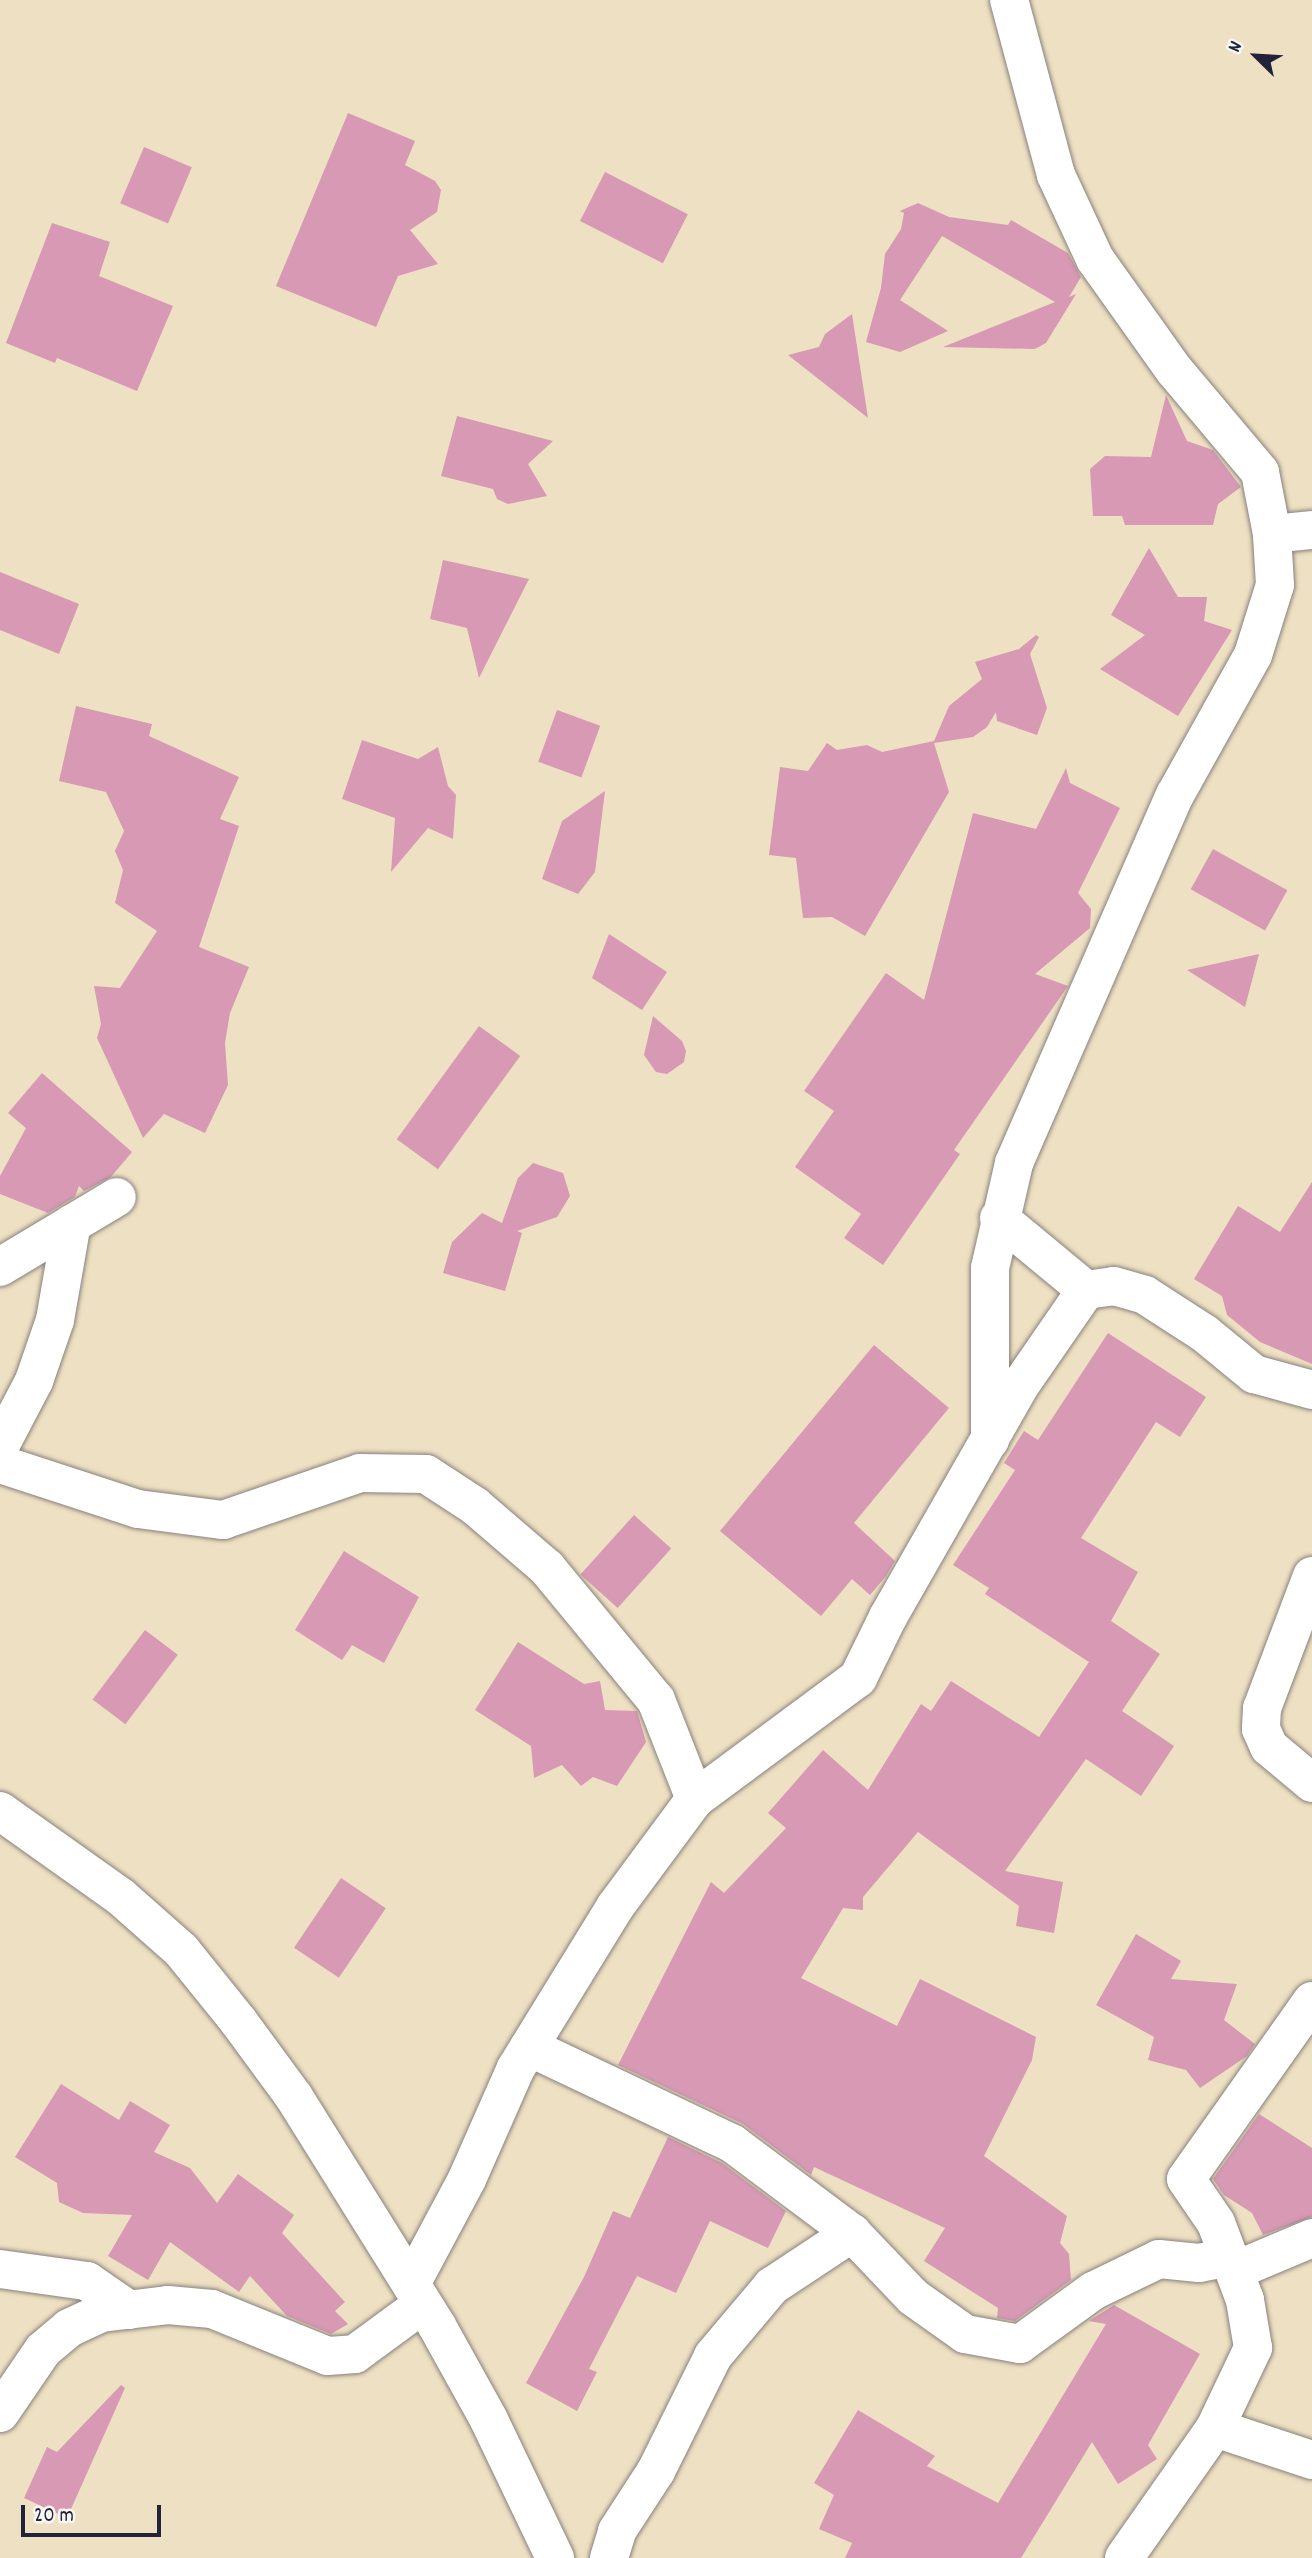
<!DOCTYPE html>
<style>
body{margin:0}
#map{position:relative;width:1312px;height:2558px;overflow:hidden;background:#eee0c2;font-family:Dekko,sans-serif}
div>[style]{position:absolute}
.building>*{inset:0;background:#d799b4;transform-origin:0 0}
.roads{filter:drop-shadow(0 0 2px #88817e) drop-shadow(0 0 2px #88817e)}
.minor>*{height:38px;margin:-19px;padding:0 19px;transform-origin:19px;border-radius:19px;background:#fff}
span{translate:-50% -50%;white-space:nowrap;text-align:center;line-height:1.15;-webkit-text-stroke:7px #f6f6f2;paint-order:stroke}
.north{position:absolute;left:1221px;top:21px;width:70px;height:70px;-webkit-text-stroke:5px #f6f6f2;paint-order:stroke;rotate:294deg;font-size:19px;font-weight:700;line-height:28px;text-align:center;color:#22223b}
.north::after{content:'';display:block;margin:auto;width:24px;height:32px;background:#22223b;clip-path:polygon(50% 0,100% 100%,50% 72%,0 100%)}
.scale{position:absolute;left:21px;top:2505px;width:140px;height:32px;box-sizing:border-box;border:4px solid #22223b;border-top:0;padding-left:9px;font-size:21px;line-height:24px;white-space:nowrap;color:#22223b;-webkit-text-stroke:5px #f6f6f2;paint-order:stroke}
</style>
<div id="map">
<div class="building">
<div style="clip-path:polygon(348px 113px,415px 141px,405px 165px,435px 181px,441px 190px,437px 212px,410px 230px,438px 264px,398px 276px,376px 327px,276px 286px)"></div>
<div style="left:144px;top:147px;width:52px;height:61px;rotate:23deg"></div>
<div style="left:605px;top:172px;width:93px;height:55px;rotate:27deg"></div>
<div style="clip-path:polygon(918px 203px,949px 217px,1008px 225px,1011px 220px,1068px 253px,1081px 277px,1069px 297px,1076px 294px,1046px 343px,1035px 349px,943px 347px,1055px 302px,942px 236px,900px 300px,948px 331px,900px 352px,866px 342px,881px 288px,885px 254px,901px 229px,904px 213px,900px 211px)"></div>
<div style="clip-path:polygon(52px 223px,110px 242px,99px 276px,173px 306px,137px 391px,57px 358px,55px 363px,6px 343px)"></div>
<div style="clip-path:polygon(852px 314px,868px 418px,788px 355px,819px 347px,825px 334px)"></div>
<div style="clip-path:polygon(1166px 395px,1187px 441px,1213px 450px,1241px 487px,1218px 504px,1213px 525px,1125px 525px,1122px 516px,1093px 516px,1090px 469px,1105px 456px,1151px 457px)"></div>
<div style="clip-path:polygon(457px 416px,553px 441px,528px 464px,547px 496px,508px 504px,497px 499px,493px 489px,441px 476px)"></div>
<div style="clip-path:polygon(1149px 548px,1178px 597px,1207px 597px,1204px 621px,1232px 630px,1178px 716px,1100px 669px,1145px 635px,1111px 615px)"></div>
<div style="clip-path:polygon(443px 560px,529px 579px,479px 678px,467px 628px,430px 619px)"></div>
<div style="clip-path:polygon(0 572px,79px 604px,59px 654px,0 630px)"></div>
<div style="clip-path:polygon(1036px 635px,1039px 637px,1030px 654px,1047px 708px,1037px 735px,997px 721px,996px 712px,987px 727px,973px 737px,934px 743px,949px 792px,865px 936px,832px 917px,803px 918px,796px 858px,769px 855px,780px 767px,808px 771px,827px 743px,837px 750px,867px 745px,882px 752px,934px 741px,949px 706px,982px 679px,975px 662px,1019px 649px)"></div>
<div style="clip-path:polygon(76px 706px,152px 724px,149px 736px,239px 777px,220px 819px,239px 826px,199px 947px,249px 967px,230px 1013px,225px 1043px,228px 1085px,205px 1133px,164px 1114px,143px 1138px,97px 1038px,101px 1024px,94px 986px,120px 988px,157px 931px,115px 903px,123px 870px,115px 851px,124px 831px,106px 792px,59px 781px)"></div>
<div style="left:557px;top:710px;width:46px;height:55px;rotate:20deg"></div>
<div style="clip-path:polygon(362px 740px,418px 759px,438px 747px,448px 786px,456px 795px,453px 839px,428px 828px,391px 872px,395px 818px,342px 799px)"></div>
<div style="clip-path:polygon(1066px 768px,1070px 783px,1120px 808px,1078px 893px,1091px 909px,1090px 928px,1035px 974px,1068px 986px,954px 1150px,960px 1154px,883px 1265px,844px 1238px,861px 1214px,795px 1167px,834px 1111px,804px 1091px,886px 973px,924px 1000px,973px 813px,1036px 829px)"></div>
<div style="clip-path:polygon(605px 791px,595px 872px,578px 894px,542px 879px,562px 821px)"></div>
<div style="left:1213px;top:849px;width:85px;height:46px;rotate:29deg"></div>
<div style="clip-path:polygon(609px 934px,667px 972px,642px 1010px,592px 978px)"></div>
<div style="clip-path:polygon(1259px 954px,1245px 1007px,1187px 970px)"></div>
<div style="clip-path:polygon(653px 1016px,682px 1041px,686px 1051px,684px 1062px,667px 1074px,656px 1072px,644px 1055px)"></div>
<div style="left:479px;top:1026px;width:51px;height:140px;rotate:36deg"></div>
<div style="clip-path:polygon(42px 1073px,132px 1152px,111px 1177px,84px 1191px,79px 1186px,75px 1197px,48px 1213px,0 1194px,0 1176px,26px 1128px,8px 1113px)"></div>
<div style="clip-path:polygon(533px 1163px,563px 1173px,570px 1196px,557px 1217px,517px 1231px,522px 1233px,505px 1291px,443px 1273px,452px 1242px,482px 1213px,502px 1223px,518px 1178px)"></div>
<div style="clip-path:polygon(1312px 1182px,1312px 1364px,1260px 1342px,1227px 1315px,1222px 1296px,1194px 1279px,1238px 1206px,1280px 1232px)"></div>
<div style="clip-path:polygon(1108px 1333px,1206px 1397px,1180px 1437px,1156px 1422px,1081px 1538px,1138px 1572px,1111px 1621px,1160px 1654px,1122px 1711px,1174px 1746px,1141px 1796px,1086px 1759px,1005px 1871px,1063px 1882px,1054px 1933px,1016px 1926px,1019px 1906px,918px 1832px,863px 1897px,863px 1910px,843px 1908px,801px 1978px,897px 2026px,920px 1979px,1036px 2037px,1032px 2060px,984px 2156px,1067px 2216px,1060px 2243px,1069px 2254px,1071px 2280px,1015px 2321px,997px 2318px,998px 2308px,924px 2261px,945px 2228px,814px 2167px,811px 2175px,743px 2124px,618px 2065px,711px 1882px,724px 1893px,786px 1828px,768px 1813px,823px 1750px,868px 1790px,921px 1704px,931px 1711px,951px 1681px,1039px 1737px,1089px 1662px,985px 1594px,989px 1588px,953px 1565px,1015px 1470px,1004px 1463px,1024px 1431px,1038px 1440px)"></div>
<div style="clip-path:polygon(874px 1345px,949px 1408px,854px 1523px,895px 1561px,886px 1576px,870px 1595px,852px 1579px,821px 1616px,720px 1531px)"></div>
<div style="left:634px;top:1515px;width:50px;height:80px;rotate:42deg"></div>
<div style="clip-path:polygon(344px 1551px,419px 1597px,384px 1663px,352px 1645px,342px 1660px,295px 1630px)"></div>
<div style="left:145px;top:1630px;width:41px;height:87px;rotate:37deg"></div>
<div style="clip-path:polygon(518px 1642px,584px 1684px,600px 1681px,605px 1710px,637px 1711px,646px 1742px,617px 1786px,593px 1777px,581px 1786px,562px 1765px,534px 1778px,531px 1746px,475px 1710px)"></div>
<div style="left:341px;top:1878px;width:54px;height:84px;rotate:34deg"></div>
<div style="clip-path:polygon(1136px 1934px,1181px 1961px,1171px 1979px,1237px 1984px,1224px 2020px,1255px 2044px,1247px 2056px,1200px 2088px,1186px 2070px,1148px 2060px,1154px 2037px,1096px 2005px)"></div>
<div style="clip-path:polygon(61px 2084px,119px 2120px,130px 2101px,170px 2125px,154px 2152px,190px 2168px,217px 2203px,238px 2174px,294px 2215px,282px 2233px,345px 2302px,335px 2311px,348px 2324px,331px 2334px,287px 2316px,250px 2276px,239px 2292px,170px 2242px,148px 2280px,108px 2256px,132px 2215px,83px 2213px,59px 2202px,57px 2183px,15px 2157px)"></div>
<div style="clip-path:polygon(1259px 2114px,1312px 2148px,1312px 2217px,1263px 2235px,1252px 2213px,1224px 2195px,1213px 2179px)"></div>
<div style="clip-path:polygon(668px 2137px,722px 2163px,786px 2211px,768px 2248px,710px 2221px,676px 2293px,637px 2276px,589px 2369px,597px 2372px,577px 2411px,526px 2383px,584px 2277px,613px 2211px,630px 2218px)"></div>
<div style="clip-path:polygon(1114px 2305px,1200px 2354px,1148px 2445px,1157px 2459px,1118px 2484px,1092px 2442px,1021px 2558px,845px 2558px,852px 2543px,819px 2529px,834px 2495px,814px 2483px,858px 2410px,935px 2456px,927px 2466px,998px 2503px,1106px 2324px,1089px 2321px)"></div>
<div style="clip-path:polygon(121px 2385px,125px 2388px,67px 2518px,24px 2498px,47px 2447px,57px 2452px)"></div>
</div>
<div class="roads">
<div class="minor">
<div style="left:1272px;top:534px;width:40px;rotate:-5.7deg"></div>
<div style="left:999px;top:1218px;width:113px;rotate:39.6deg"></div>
<div style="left:0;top:1267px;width:136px;rotate:-30.9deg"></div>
<div style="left:990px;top:1440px;width:172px;rotate:-90deg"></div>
<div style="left:990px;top:1268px;width:108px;rotate:-77.1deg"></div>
<div style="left:1014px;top:1163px;width:402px;rotate:-66.4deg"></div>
<div style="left:1175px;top:795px;width:160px;rotate:-60.9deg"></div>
<div style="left:1253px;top:655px;width:73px;rotate:-72.6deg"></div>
<div style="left:1275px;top:585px;width:51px;rotate:-93.4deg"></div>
<div style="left:1272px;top:534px;width:63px;rotate:-101deg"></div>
<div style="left:1260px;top:472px;width:133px;rotate:-130.1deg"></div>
<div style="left:1174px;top:370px;width:136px;rotate:-125.4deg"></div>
<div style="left:1095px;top:259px;width:93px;rotate:-114.9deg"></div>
<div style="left:1056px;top:175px;width:181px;rotate:-105deg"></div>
<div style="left:0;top:1446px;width:73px;rotate:-62.4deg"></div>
<div style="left:34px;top:1381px;width:65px;rotate:-71deg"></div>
<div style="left:55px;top:1320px;width:98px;rotate:-80.1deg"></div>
<div style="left:0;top:1464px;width:145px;rotate:18.1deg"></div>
<div style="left:138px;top:1509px;width:86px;rotate:7.4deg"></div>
<div style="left:223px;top:1520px;width:145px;rotate:-18.9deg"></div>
<div style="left:360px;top:1473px;width:66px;rotate:0.9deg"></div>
<div style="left:426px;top:1474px;width:59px;rotate:33.1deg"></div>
<div style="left:475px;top:1506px;width:95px;rotate:40.7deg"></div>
<div style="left:547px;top:1568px;width:171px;rotate:50.5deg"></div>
<div style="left:656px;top:1700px;width:106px;rotate:68.5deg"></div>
<div style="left:1312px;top:1576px;width:141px;rotate:110.7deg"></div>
<div style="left:1262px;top:1708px;width:21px;rotate:93deg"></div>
<div style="left:1261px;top:1729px;width:20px;rotate:66deg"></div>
<div style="left:1269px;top:1747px;width:56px;rotate:39.9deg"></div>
<div style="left:0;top:1811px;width:148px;rotate:35.4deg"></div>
<div style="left:121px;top:1897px;width:80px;rotate:41.5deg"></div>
<div style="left:181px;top:1950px;width:92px;rotate:51.1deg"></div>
<div style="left:239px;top:2022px;width:93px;rotate:53.7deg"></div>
<div style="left:294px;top:2097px;width:270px;rotate:58deg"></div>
<div style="left:437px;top:2326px;width:107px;rotate:61deg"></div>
<div style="left:489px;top:2420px;width:153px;rotate:64.4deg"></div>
<div style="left:529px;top:2047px;width:226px;rotate:25.4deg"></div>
<div style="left:733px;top:2144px;width:149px;rotate:36.8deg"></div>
<div style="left:852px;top:2233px;width:88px;rotate:46.4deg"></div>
<div style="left:913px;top:2297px;width:64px;rotate:35.4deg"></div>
<div style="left:965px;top:2334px;width:56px;rotate:10.3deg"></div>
<div style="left:1020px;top:2344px;width:90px;rotate:-36deg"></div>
<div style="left:1093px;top:2291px;width:73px;rotate:-25.9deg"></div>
<div style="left:1159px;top:2259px;width:40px;rotate:5.7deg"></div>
<div style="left:1199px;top:2263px;width:31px;rotate:-11deg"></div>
<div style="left:0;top:2269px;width:88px;rotate:7.9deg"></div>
<div style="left:87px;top:2281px;width:51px;rotate:34.6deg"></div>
<div style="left:1234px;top:2271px;width:85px;rotate:-22.9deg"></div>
<div style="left:411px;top:2284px;width:119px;rotate:-61.9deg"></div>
<div style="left:467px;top:2179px;width:121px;rotate:-66.2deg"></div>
<div style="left:516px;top:2068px;width:189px;rotate:-58.4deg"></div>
<div style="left:615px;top:1907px;width:134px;rotate:-53.5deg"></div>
<div style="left:695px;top:1799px;width:203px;rotate:-36.6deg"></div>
<div style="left:858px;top:1678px;width:68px;rotate:-63.8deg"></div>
<div style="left:888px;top:1617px;width:265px;rotate:-60.3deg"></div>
<div style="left:1019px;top:1387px;width:118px;rotate:-55.4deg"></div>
<div style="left:1086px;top:1290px;width:28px;rotate:-8deg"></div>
<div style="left:1114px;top:1286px;width:32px;rotate:16deg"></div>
<div style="left:1145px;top:1295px;width:70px;rotate:32.8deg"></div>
<div style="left:1204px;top:1333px;width:65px;rotate:39.4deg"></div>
<div style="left:1254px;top:1374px;width:60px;rotate:15.4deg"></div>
<div style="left:0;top:2413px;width:76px;rotate:-55.7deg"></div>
<div style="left:43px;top:2350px;width:34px;rotate:-40deg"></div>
<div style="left:69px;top:2328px;width:35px;rotate:-25deg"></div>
<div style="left:101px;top:2313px;width:67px;rotate:-6.8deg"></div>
<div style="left:168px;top:2305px;width:44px;rotate:5.2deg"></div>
<div style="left:212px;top:2309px;width:125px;rotate:22.1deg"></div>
<div style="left:328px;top:2356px;width:27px;rotate:-4deg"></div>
<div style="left:355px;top:2354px;width:84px;rotate:-36.3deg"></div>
<div style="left:1215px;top:2428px;width:102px;rotate:18.3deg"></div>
<div style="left:609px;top:2558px;width:28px;rotate:-73deg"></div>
<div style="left:617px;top:2531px;width:72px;rotate:-57deg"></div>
<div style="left:656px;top:2471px;width:128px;rotate:-63.6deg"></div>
<div style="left:713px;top:2356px;width:92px;rotate:-49.9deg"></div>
<div style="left:772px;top:2286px;width:96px;rotate:-33.5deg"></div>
<div style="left:1124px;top:2558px;width:159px;rotate:-55deg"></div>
<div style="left:1215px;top:2428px;width:89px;rotate:-64.6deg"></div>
<div style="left:1253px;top:2348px;width:49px;rotate:-99.5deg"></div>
<div style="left:1245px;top:2300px;width:82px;rotate:-110.6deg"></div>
<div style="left:1216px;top:2223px;width:53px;rotate:-124.3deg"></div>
<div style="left:1186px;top:2179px;width:218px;rotate:-54.7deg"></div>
</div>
</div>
<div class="north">N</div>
<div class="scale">20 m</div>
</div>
